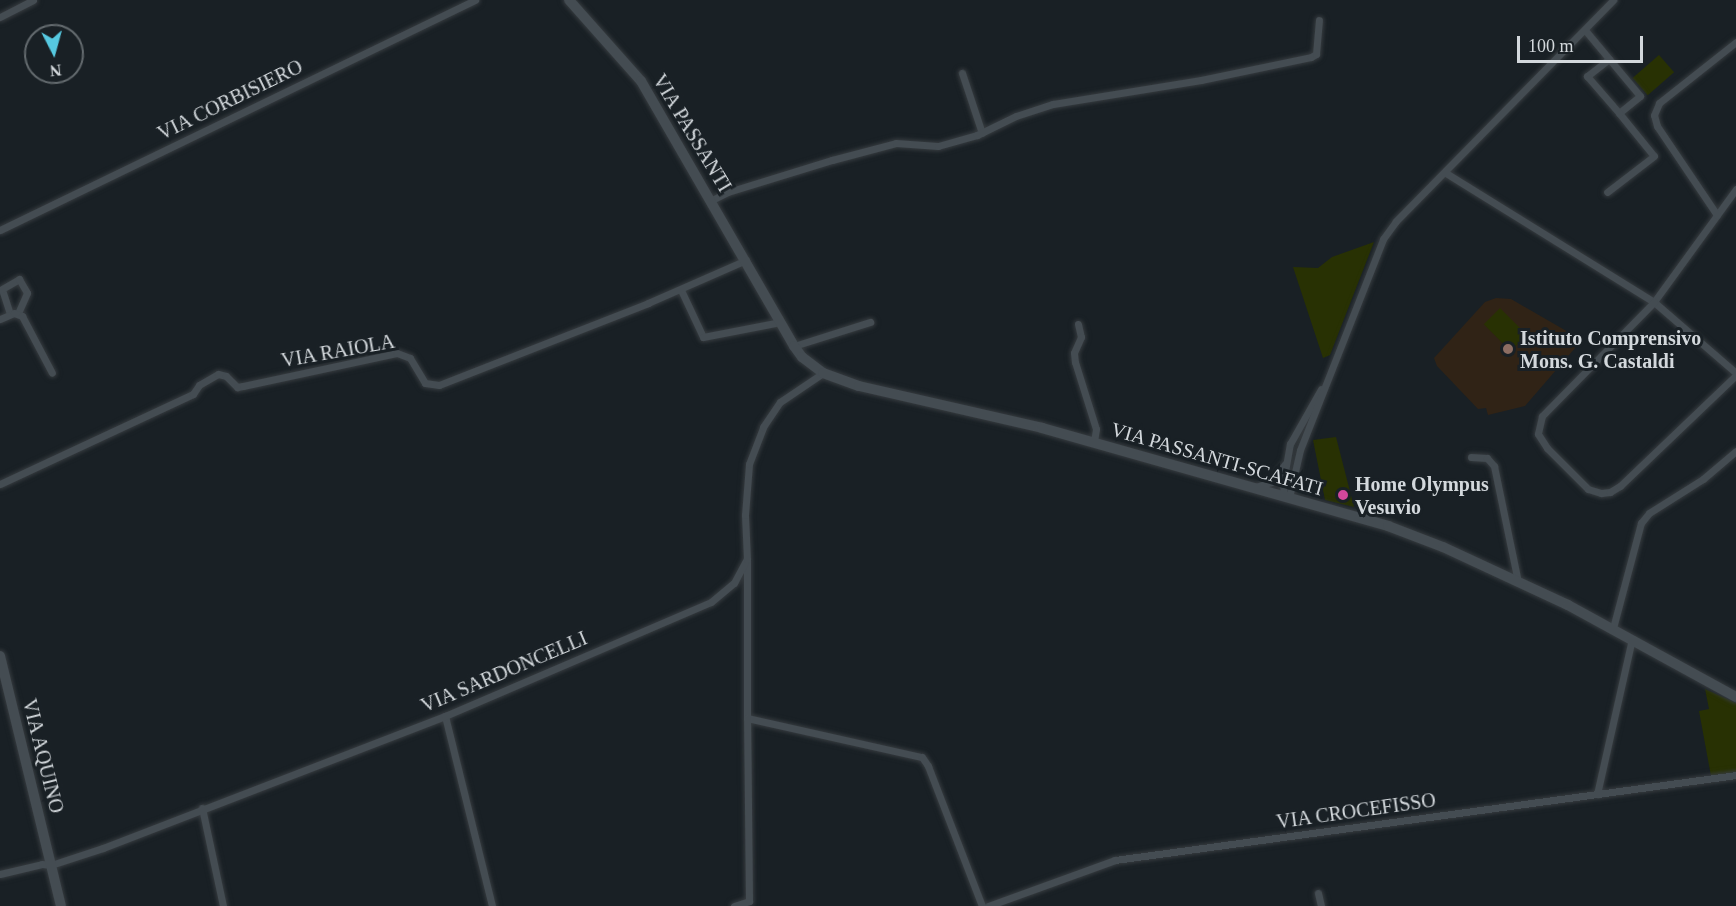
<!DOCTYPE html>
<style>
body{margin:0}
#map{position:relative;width:1736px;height:906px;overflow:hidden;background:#192025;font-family:"Times New Roman",serif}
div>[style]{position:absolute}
.education>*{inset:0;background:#302316}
.green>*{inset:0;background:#283103;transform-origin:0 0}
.roads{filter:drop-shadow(0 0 2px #363b3f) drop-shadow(0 0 2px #363b3f)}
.street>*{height:7px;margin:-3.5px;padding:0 3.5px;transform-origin:3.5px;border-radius:3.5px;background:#444c52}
.secondary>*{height:10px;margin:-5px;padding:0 5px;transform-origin:5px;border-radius:5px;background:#444c52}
.dots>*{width:16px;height:16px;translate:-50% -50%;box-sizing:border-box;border:3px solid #192025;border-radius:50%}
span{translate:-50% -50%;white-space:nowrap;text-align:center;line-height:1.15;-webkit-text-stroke:6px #192025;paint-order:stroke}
.street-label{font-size:20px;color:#d3d8dc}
.poi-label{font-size:20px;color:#d3d8dc;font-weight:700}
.left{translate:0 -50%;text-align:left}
.north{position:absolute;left:24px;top:24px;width:60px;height:60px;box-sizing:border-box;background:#192025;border:2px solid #636a6e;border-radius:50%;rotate:174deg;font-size:16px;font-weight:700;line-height:24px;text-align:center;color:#d3d8dc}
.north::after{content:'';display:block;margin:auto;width:21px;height:27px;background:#56c9e1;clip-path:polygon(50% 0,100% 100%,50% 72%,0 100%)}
.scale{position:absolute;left:1517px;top:36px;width:126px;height:27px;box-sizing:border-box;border:3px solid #d3d8dc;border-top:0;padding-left:8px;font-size:18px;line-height:21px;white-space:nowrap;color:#d3d8dc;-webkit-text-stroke:4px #192025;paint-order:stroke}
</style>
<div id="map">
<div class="education">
<div style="clip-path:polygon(1496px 298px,1511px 299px,1582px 340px,1525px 406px,1488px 415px,1486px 408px,1478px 409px,1437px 366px,1434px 358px,1485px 302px)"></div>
</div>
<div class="green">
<div style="left:1659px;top:55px;width:23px;height:35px;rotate:49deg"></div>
<div style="clip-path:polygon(1374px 242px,1330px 355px,1323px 358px,1293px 267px,1318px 268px,1332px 257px)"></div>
<div style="left:1500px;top:308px;width:38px;height:23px;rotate:45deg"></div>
<div style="clip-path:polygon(1336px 437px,1354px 507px,1325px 500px,1313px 440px)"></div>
<div style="clip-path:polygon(1705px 689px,1736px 703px,1736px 772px,1711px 776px,1699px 711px,1709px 709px)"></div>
</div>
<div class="roads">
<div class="street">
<div style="left:0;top:17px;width:37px;rotate:-27deg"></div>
<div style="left:1585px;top:30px;width:86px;rotate:50.2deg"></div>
<div style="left:1640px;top:96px;width:27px;rotate:141deg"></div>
<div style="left:1619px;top:113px;width:55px;rotate:50.9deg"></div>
<div style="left:1654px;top:156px;width:59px;rotate:142.5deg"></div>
<div style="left:1609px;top:59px;width:28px;rotate:142deg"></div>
<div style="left:1587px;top:76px;width:49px;rotate:49.1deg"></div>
<div style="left:962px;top:73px;width:63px;rotate:71.6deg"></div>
<div style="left:1446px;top:173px;width:245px;rotate:31.8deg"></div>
<div style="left:1654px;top:302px;width:108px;rotate:40.9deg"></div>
<div style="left:1736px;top:189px;width:140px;rotate:126deg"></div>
<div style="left:1654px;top:302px;width:160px;rotate:134.5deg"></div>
<div style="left:1542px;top:416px;width:18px;rotate:103deg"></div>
<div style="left:1538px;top:434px;width:17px;rotate:57deg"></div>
<div style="left:1547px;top:448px;width:58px;rotate:45deg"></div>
<div style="left:1588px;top:489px;width:14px;rotate:17deg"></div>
<div style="left:1601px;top:493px;width:9px;rotate:-6deg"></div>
<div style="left:1610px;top:492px;width:12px;rotate:-31deg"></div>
<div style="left:1620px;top:486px;width:161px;rotate:-43.7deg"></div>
<div style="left:712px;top:200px;width:18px;rotate:-27deg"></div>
<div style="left:728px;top:192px;width:109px;rotate:-17.1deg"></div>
<div style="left:832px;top:160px;width:66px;rotate:-14.9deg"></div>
<div style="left:896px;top:143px;width:42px;rotate:4.1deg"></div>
<div style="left:938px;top:146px;width:41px;rotate:-15.8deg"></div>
<div style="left:977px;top:135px;width:43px;rotate:-26deg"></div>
<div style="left:1016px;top:116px;width:39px;rotate:-18deg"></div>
<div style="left:1053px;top:104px;width:150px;rotate:-9.2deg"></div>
<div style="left:1201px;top:80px;width:112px;rotate:-11.8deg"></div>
<div style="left:1311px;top:57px;width:6px;rotate:-31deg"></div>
<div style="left:1316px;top:54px;width:34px;rotate:-85deg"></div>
<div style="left:1717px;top:215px;width:107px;rotate:-124deg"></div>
<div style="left:1657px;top:126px;width:11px;rotate:-105deg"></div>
<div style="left:1654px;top:115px;width:13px;rotate:-67deg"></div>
<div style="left:1659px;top:103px;width:98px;rotate:-38.4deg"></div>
<div style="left:0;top:230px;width:528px;rotate:-25.84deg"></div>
<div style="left:681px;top:290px;width:52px;rotate:64.9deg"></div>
<div style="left:703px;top:337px;width:79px;rotate:-10.9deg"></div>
<div style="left:10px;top:314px;width:26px;rotate:-108deg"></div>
<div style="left:2px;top:289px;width:20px;rotate:-30deg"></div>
<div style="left:19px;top:279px;width:16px;rotate:60deg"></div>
<div style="left:27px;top:293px;width:22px;rotate:114deg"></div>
<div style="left:0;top:319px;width:15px;rotate:-23deg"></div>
<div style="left:14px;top:313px;width:9px;rotate:21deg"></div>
<div style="left:22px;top:316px;width:64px;rotate:62.2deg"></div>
<div style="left:1078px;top:324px;width:13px;rotate:77deg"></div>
<div style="left:1081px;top:337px;width:17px;rotate:114deg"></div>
<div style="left:1074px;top:353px;width:9px;rotate:84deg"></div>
<div style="left:1075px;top:362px;width:70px;rotate:72.6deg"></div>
<div style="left:1096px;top:429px;width:13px;rotate:99deg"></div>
<div style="left:794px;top:346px;width:80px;rotate:-17.5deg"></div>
<div style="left:1471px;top:457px;width:16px;rotate:4deg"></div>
<div style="left:1487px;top:458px;width:11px;rotate:49deg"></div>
<div style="left:1494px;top:466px;width:118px;rotate:78.3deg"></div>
<div style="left:0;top:484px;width:213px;rotate:-25deg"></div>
<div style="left:193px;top:394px;width:11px;rotate:-56deg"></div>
<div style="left:199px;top:385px;width:22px;rotate:-30deg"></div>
<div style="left:218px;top:374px;width:8px;rotate:14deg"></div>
<div style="left:226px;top:376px;width:16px;rotate:45deg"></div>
<div style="left:237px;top:387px;width:6px;rotate:-9deg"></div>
<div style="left:243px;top:386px;width:157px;rotate:-12.1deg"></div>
<div style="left:397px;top:353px;width:14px;rotate:21deg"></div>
<div style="left:410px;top:358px;width:29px;rotate:59deg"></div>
<div style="left:425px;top:383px;width:14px;rotate:8deg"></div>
<div style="left:439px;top:385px;width:225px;rotate:-21.4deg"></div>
<div style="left:648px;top:303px;width:107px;rotate:-23.7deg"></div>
<div style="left:1255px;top:487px;width:17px;rotate:-17deg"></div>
<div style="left:1271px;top:482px;width:23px;rotate:-52deg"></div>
<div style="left:1284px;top:497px;width:14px;rotate:-94deg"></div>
<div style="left:1283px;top:483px;width:40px;rotate:-80deg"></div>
<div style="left:1290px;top:444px;width:63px;rotate:-60.6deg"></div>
<div style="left:1289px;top:498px;width:49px;rotate:-77.1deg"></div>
<div style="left:1300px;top:450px;width:227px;rotate:-68.5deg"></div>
<div style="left:1383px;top:239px;width:22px;rotate:-54deg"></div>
<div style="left:1396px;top:221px;width:310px;rotate:-45.5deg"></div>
<div style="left:747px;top:560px;width:158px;rotate:90deg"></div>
<div style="left:747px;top:718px;width:179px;rotate:12.6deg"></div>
<div style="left:922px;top:757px;width:11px;rotate:56deg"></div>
<div style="left:928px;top:766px;width:150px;rotate:68.9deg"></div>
<div style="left:1613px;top:628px;width:109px;rotate:-75.1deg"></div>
<div style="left:1641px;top:523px;width:13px;rotate:-51deg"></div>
<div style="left:1649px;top:513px;width:64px;rotate:-32.2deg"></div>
<div style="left:1703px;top:479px;width:43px;rotate:-40.3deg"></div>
<div style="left:445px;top:716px;width:196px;rotate:76.1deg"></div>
<div style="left:1597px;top:794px;width:159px;rotate:-77.3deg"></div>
<div style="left:202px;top:808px;width:100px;rotate:77.9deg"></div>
<div style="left:0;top:874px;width:43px;rotate:-13.4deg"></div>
<div style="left:42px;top:864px;width:9px;rotate:6deg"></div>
<div style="left:51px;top:865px;width:55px;rotate:-18.1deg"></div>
<div style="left:103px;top:848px;width:367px;rotate:-21.1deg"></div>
<div style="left:445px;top:716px;width:289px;rotate:-23.2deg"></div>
<div style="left:711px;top:602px;width:30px;rotate:-40deg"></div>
<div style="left:734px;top:583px;width:27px;rotate:-62deg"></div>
<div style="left:747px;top:559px;width:44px;rotate:-92.6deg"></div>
<div style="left:745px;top:515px;width:51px;rotate:-85.5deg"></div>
<div style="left:749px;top:464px;width:40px;rotate:-69deg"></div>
<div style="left:763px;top:427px;width:30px;rotate:-56deg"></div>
<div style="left:780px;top:402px;width:52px;rotate:-34deg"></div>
<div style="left:1318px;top:893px;width:13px;rotate:77deg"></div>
<div style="left:734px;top:906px;width:16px;rotate:-18deg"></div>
<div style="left:749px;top:901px;width:183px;rotate:-90.6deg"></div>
<div style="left:988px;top:906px;width:135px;rotate:-19.9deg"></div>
<div style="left:1115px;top:860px;width:627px;rotate:-7.79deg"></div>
</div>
<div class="secondary">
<div style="left:569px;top:0;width:108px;rotate:48.4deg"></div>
<div style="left:641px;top:81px;width:306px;rotate:60deg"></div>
<div style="left:794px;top:346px;width:14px;rotate:54deg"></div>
<div style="left:802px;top:357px;width:26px;rotate:37deg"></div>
<div style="left:823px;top:373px;width:38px;rotate:20deg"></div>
<div style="left:859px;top:386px;width:188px;rotate:12.9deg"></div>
<div style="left:1042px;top:428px;width:360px;rotate:15.8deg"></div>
<div style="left:1388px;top:526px;width:59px;rotate:20.9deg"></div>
<div style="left:1443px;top:547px;width:138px;rotate:24.9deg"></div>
<div style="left:1568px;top:605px;width:192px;rotate:28.7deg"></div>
<div style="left:0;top:656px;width:257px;rotate:76.3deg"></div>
</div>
</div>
<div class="dots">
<div style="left:1508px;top:349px;background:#8d6e63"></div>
<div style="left:1343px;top:495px;background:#d1479c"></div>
</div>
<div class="street-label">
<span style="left:230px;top:100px;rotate:-26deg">VIA CORBISIERO</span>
<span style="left:692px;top:133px;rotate:59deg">VIA PASSANTI</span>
<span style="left:338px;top:351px;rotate:-10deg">VIA RAIOLA</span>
<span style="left:1217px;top:459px;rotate:16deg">VIA PASSANTI-SCAFATI</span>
<span style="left:504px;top:672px;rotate:-23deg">VIA SARDONCELLI</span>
<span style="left:43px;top:756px;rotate:76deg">VIA AQUINO</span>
<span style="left:1356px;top:811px;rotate:-8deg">VIA CROCEFISSO</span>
</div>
<div class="poi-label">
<span class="left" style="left:1520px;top:350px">Istituto Comprensivo<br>Mons. G. Castaldi</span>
<span class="left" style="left:1355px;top:496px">Home Olympus<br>Vesuvio</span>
</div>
<div class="north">N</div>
<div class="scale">100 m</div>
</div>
